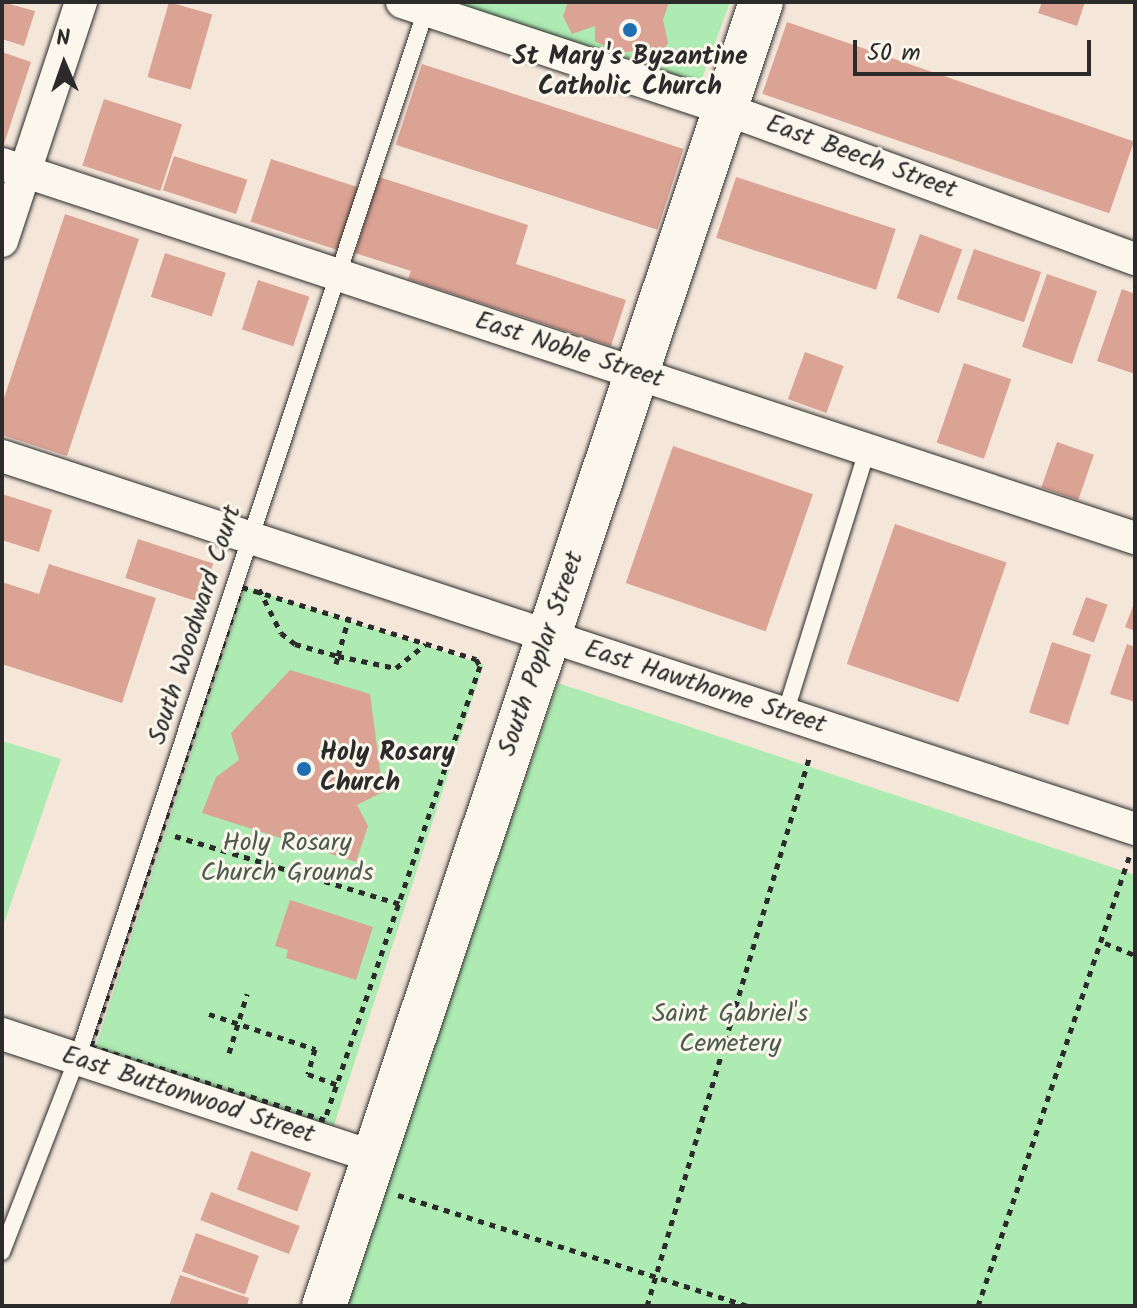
<!DOCTYPE html>
<style>
body{margin:0}
#map{position:relative;width:1137px;height:1308px;overflow:hidden;background:#f5e6da;font-family:Kalam,sans-serif}
div>[style]{position:absolute}
.green>*{inset:0;background:#adebb2;transform-origin:0 0}
.building>*{inset:0;background:#dba394;transform-origin:0 0}
.path>*{height:5px;margin-top:-2.5px;transform-origin:0;background:repeating-linear-gradient(90deg,#2b2b2b 0 6px,transparent 0 12px)}
.roads{filter:drop-shadow(0 0 2px #2b2b2b) drop-shadow(0 0 2px #2b2b2b)}
.lane>*{height:16px;margin:-8px;padding:0 8px;transform-origin:8px;border-radius:8px;background:#fbf7ec}
.street>*{height:32px;margin:-16px;padding:0 16px;transform-origin:16px;border-radius:16px;background:#fbf7ec}
.secondary>*{height:44px;margin:-22px;padding:0 22px;transform-origin:22px;border-radius:22px;background:#fbf7ec}
.dots>*{width:22px;height:22px;translate:-50% -50%;box-sizing:border-box;border:4px solid #fbf7ec;border-radius:50%}
span{translate:-50% -50%;white-space:nowrap;text-align:center;line-height:1.15;-webkit-text-stroke:6px #fbf7ec;paint-order:stroke}
.poi-label{font-size:26px;color:#2b2b2b;font-weight:700}
.left{translate:0 -50%;text-align:left}
.street-label{font-size:26px;color:#2b2b2b}
.park-label{font-size:26px;color:#4c5b4d}
.frame{position:absolute;inset:0;border:4px solid #2b2b2b;pointer-events:none}
.north{position:absolute;left:24px;top:24px;width:80px;height:80px;-webkit-text-stroke:6px #fbf7ec;paint-order:stroke;rotate:358deg;font-size:22px;font-weight:700;line-height:32px;text-align:center;color:#2b2b2b}
.north::after{content:'';display:block;margin:auto;width:28px;height:36px;background:#2b2b2b;clip-path:polygon(50% 0,100% 100%,50% 72%,0 100%)}
.scale{position:absolute;left:853px;top:40px;width:238px;height:36px;box-sizing:border-box;border:4px solid #2b2b2b;border-top:0;padding-left:10px;font-size:24px;line-height:28px;white-space:nowrap;color:#2b2b2b;-webkit-text-stroke:6px #fbf7ec;paint-order:stroke}
</style>
<div id="map">
<div class="green">
<div style="clip-path:polygon(452px 2px,730px 2px,700px 84px)"></div>
<div style="left:245px;top:587px;width:251px;height:491px;rotate:18deg"></div>
<div style="clip-path:polygon(558px 683px,1135px 875px,1135px 1306px,346px 1306px)"></div>
<div style="clip-path:polygon(2px 741px,61px 759px,2px 929px)"></div>
</div>
<div class="building">
<div style="clip-path:polygon(2px 2px,35px 11px,24px 46px,2px 39px)"></div>
<div style="left:169px;top:2px;width:45px;height:78px;rotate:16deg"></div>
<div style="clip-path:polygon(568px 2px,669px 2px,663px 20px,668px 43px,657px 62px,642px 50px,618px 53px,595px 41px,595px 26px,572px 34px,563px 16px)"></div>
<div style="clip-path:polygon(1042px 2px,1085px 2px,1077px 26px,1038px 13px)"></div>
<div style="left:787px;top:22px;width:367px;height:76px;rotate:19deg"></div>
<div style="clip-path:polygon(2px 52px,31px 62px,3px 147px,2px 147px)"></div>
<div style="left:422px;top:64px;width:275px;height:85px;rotate:18deg"></div>
<div style="left:104px;top:99px;width:82px;height:70px;rotate:18deg"></div>
<div style="left:174px;top:156px;width:77px;height:36px;rotate:18deg"></div>
<div style="left:271px;top:159px;width:93px;height:66px;rotate:18deg"></div>
<div style="clip-path:polygon(379px 177px,528px 225px,516px 264px,626px 300px,611px 346px,408px 279px,411px 271px,355px 253px)"></div>
<div style="left:736px;top:177px;width:168px;height:64px;rotate:18deg"></div>
<div style="clip-path:polygon(65px 214px,139px 239px,67px 456px,2px 435px,2px 404px)"></div>
<div style="left:920px;top:234px;width:45px;height:68px;rotate:20deg"></div>
<div style="left:974px;top:249px;width:71px;height:53px;rotate:19deg"></div>
<div style="left:165px;top:253px;width:64px;height:46px;rotate:18deg"></div>
<div style="left:1047px;top:274px;width:53px;height:77px;rotate:19deg"></div>
<div style="left:258px;top:280px;width:54px;height:52px;rotate:18deg"></div>
<div style="clip-path:polygon(1122px 289px,1135px 294px,1135px 374px,1097px 361px)"></div>
<div style="left:805px;top:352px;width:41px;height:50px;rotate:20deg"></div>
<div style="left:964px;top:363px;width:50px;height:84px;rotate:19deg"></div>
<div style="left:1057px;top:442px;width:39px;height:48px;rotate:19deg"></div>
<div style="left:673px;top:446px;width:148px;height:145px;rotate:19deg"></div>
<div style="clip-path:polygon(2px 494px,52px 510px,39px 552px,2px 540px)"></div>
<div style="left:895px;top:524px;width:118px;height:148px;rotate:19deg"></div>
<div style="left:138px;top:539px;width:79px;height:41px;rotate:18deg"></div>
<div style="clip-path:polygon(49px 564px,156px 598px,122px 703px,2px 664px,2px 582px,39px 594px)"></div>
<div style="left:1086px;top:597px;width:23px;height:40px;rotate:20deg"></div>
<div style="clip-path:polygon(1135px 601px,1135px 631px,1125px 627px)"></div>
<div style="left:1052px;top:642px;width:41px;height:74px;rotate:18deg"></div>
<div style="clip-path:polygon(1127px 644px,1135px 647px,1135px 702px,1110px 694px)"></div>
<div style="clip-path:polygon(290px 670px,370px 694px,383px 792px,357px 805px,368px 826px,356px 862px,202px 813px,216px 777px,239px 760px,231px 733px)"></div>
<div style="clip-path:polygon(290px 900px,373px 927px,356px 980px,286px 958px,288px 950px,275px 946px)"></div>
<div style="left:251px;top:1151px;width:64px;height:41px;rotate:20deg"></div>
<div style="left:211px;top:1192px;width:95px;height:30px;rotate:21deg"></div>
<div style="left:196px;top:1233px;width:67px;height:41px;rotate:20deg"></div>
<div style="clip-path:polygon(180px 1275px,249px 1298px,247px 1306px,169px 1306px)"></div>
</div>
<div class="path">
<div style="left:242px;top:587px;width:245px;rotate:17.1deg"></div>
<div style="left:476px;top:659px;width:8px;rotate:60deg"></div>
<div style="left:480px;top:666px;width:480px;rotate:108.9deg"></div>
<div style="left:325px;top:1120px;width:245px;rotate:-162.5deg"></div>
<div style="left:91px;top:1046px;width:483px;rotate:-71.8deg"></div>
<div style="left:259px;top:589px;width:49px;rotate:63.4deg"></div>
<div style="left:281px;top:633px;width:18px;rotate:38deg"></div>
<div style="left:295px;top:644px;width:45px;rotate:15.6deg"></div>
<div style="left:338px;top:656px;width:41px;rotate:-74.2deg"></div>
<div style="left:336px;top:664px;width:8px;rotate:-76deg"></div>
<div style="left:338px;top:656px;width:59px;rotate:11.7deg"></div>
<div style="left:396px;top:668px;width:38px;rotate:-39deg"></div>
<div style="left:175px;top:836px;width:235px;rotate:16.8deg"></div>
<div style="left:1105px;top:943px;width:32px;rotate:22deg"></div>
<div style="left:209px;top:1014px;width:112px;rotate:18.3deg"></div>
<div style="left:315px;top:1049px;width:26px;rotate:106deg"></div>
<div style="left:308px;top:1074px;width:33px;rotate:20deg"></div>
<div style="left:229px;top:1053px;width:62px;rotate:-73deg"></div>
<div style="left:398px;top:1195px;width:366px;rotate:17.6deg"></div>
<div style="left:647px;top:1306px;width:575px;rotate:-73.52deg"></div>
<div style="left:978px;top:1306px;width:474px;rotate:-71.4deg"></div>
</div>
<div class="roads">
<div class="lane">
<div style="left:785px;top:714px;width:276px;rotate:-72.7deg"></div>
<div style="left:2px;top:1252px;width:207px;rotate:-68.8deg"></div>
<div style="left:77px;top:1059px;width:1106px;rotate:-71.6deg"></div>
</div>
<div class="street">
<div style="left:402px;top:2px;width:340px;rotate:18.3deg"></div>
<div style="left:725px;top:109px;width:437px;rotate:20.1deg"></div>
<div style="left:2px;top:164px;width:1193px;rotate:18.27deg"></div>
<div style="left:2px;top:241px;width:252px;rotate:-71.7deg"></div>
<div style="left:2px;top:456px;width:1193px;rotate:18.22deg"></div>
<div style="left:2px;top:1034px;width:392px;rotate:18.3deg"></div>
</div>
<div class="secondary">
<div style="left:324px;top:1306px;width:1375px;rotate:-71.47deg"></div>
</div>
</div>
<div class="dots">
<div style="left:630px;top:30px;background:#1f6fb2"></div>
<div style="left:304px;top:769px;background:#1f6fb2"></div>
</div>
<div class="poi-label">
<span style="left:630px;top:73px">St Mary's Byzantine<br>Catholic Church</span>
<span class="left" style="left:320px;top:769px">Holy Rosary<br>Church</span>
</div>
<div class="street-label">
<span style="left:861px;top:158px;rotate:20deg">East Beech Street</span>
<span style="left:569px;top:351px;rotate:18deg">East Noble Street</span>
<span style="left:196px;top:625px;rotate:-72deg">South Woodward Court</span>
<span style="left:542px;top:654px;rotate:-71deg">South Poplar Street</span>
<span style="left:705px;top:688px;rotate:18deg">East Hawthorne Street</span>
<span style="left:188px;top:1096px;rotate:18deg">East Buttonwood Street</span>
</div>
<div class="park-label">
<span style="left:287px;top:859px">Holy Rosary<br>Church Grounds</span>
<span style="left:730px;top:1030px">Saint Gabriel's<br>Cemetery</span>
</div>
<div class="frame"></div>
<div class="north">N</div>
<div class="scale">50 m</div>
</div>
